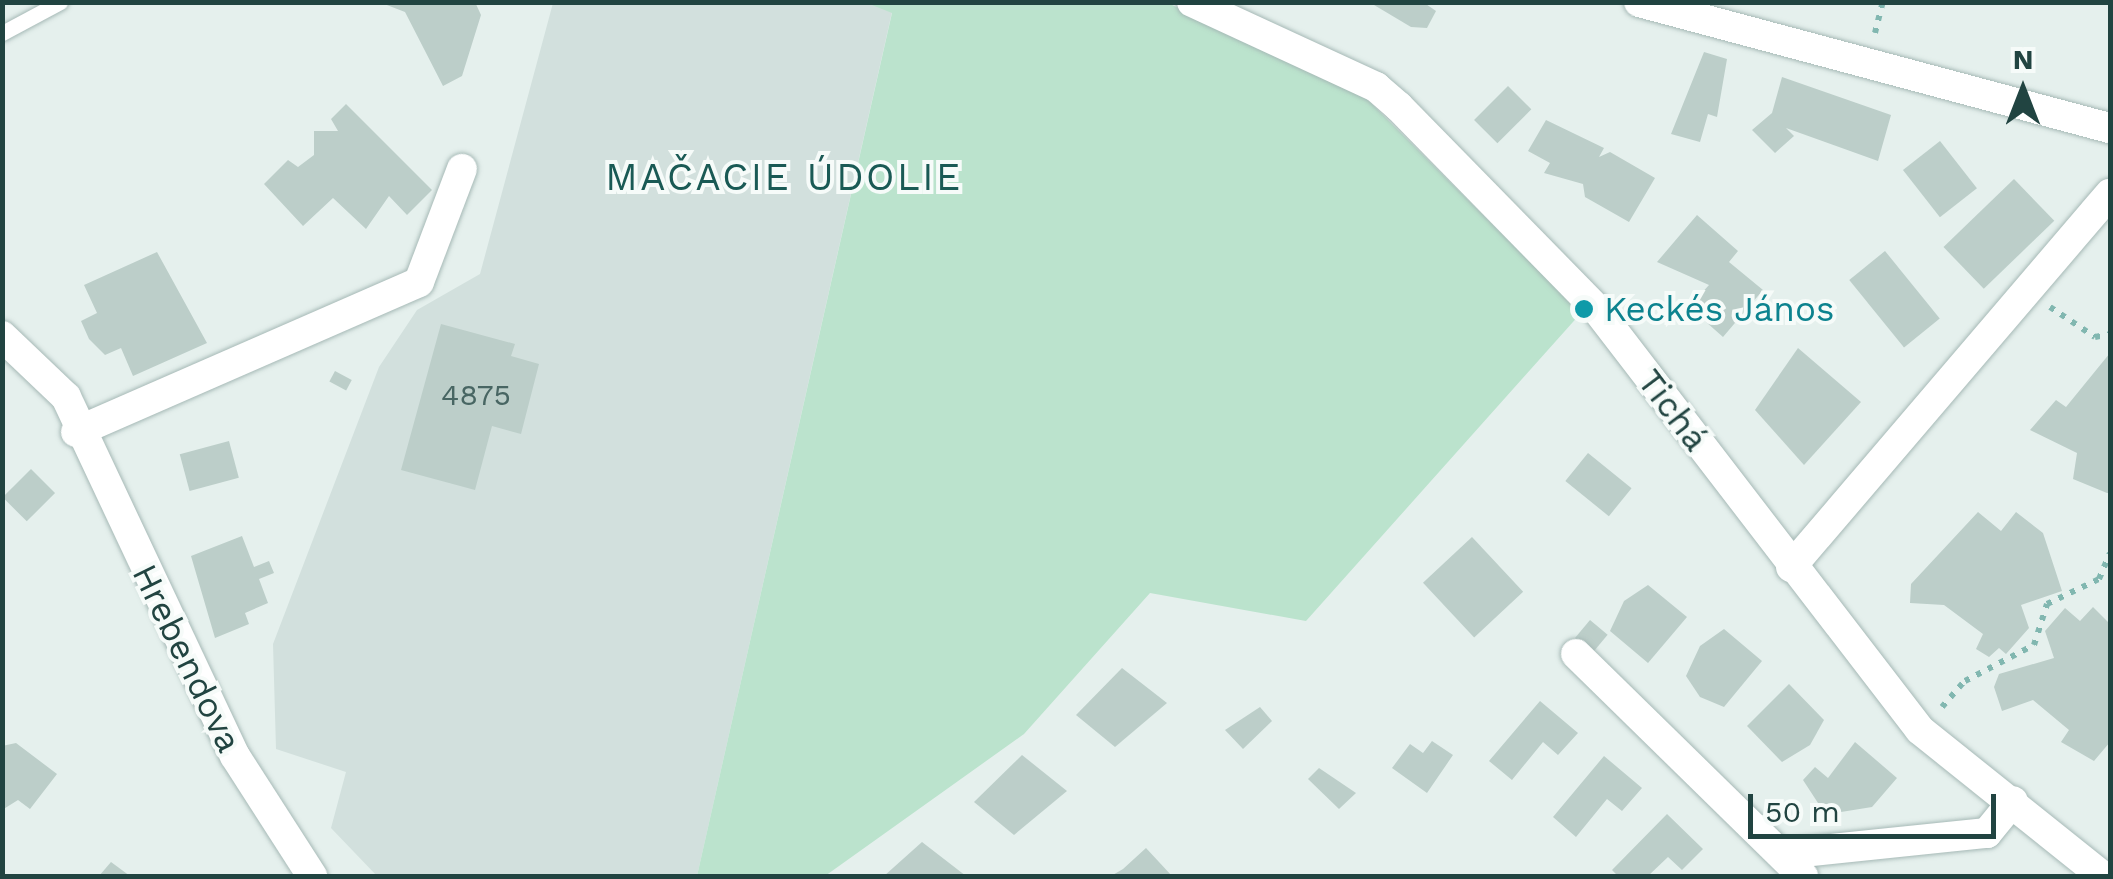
<!DOCTYPE html>
<meta charset="utf-8">
<style>
body{margin:0}
#map{position:relative;width:2113px;height:879px;overflow:hidden;background:#e5f0ed;font-family:"Work Sans",sans-serif}
div>[style]{position:absolute}
.built>*{inset:0;background:#d2e0dd}
.green>*{inset:0;background:#bbe3cd}
.building>*{inset:0;background:#bccec9;transform-origin:0 0}
.path>*{height:6px;margin-top:-3px;transform-origin:0;background:repeating-linear-gradient(90deg,#81b7b0 0 5px,transparent 0 13px)}
.roads{filter:drop-shadow(0 0 2px #a6b9b6) drop-shadow(0 0 2px #a6b9b6)}
.service>*{height:15px;margin:-7.5px;padding:0 7.5px;transform-origin:7.5px;border-radius:7.5px;background:#fff}
.minor>*{height:30px;margin:-15px;padding:0 15px;transform-origin:15px;border-radius:15px;background:#fff}
.dots>*{width:28px;height:28px;translate:-50% -50%;box-sizing:border-box;border:5px solid #f6fbf9;border-radius:50%}
span{translate:-50% -50%;white-space:nowrap;text-align:center;line-height:1.15;-webkit-text-stroke:8px #f6fbf9;paint-order:stroke}
.number-label{font-size:30px;color:#486663}
.number-label span{-webkit-text-stroke-width:0}
.culture-label{font-size:35px;color:#0d838f}
.left{translate:0 -50%;text-align:left}
.street-label{font-size:35px;color:#214441}
.neighbourhood-label{font-size:38px;color:#1a5a55;letter-spacing:2.5px}
.frame{position:absolute;inset:0;border:5px solid #214441;pointer-events:none}
.north{position:absolute;left:1973px;top:40px;width:100px;height:100px;-webkit-text-stroke:8px #f6fbf9;paint-order:stroke;rotate:0deg;font-size:28px;font-weight:700;line-height:40px;text-align:center;color:#214441}
.north::after{content:'';display:block;margin:auto;width:35px;height:45px;background:#214441;clip-path:polygon(50% 0,100% 100%,50% 72%,0 100%)}
.scale{position:absolute;left:1748px;top:794px;width:248px;height:45px;box-sizing:border-box;border:5px solid #214441;border-top:0;padding-left:12px;font-size:30px;line-height:35px;white-space:nowrap;color:#214441;-webkit-text-stroke:8px #f6fbf9;paint-order:stroke}
</style>
<div id="map">
<div class="built">
<div style="clip-path:polygon(867px 2px,892px 12px,697px 876px,377px 876px,331px 828px,346px 772px,276px 749px,273px 644px,379px 367px,417px 310px,480px 274px,553px 3px)"></div>
</div>
<div class="green">
<div style="clip-path:polygon(867px 3px,1168px 3px,1368px 100px,1581px 313px,1306px 621px,1150px 593px,1024px 734px,825px 876px,697px 876px,892px 13px)"></div>
</div>
<div class="building">
<div style="clip-path:polygon(379px 2px,475px 2px,481px 15px,462px 76px,443px 86px,405px 12px)"></div>
<div style="clip-path:polygon(1369px 2px,1423px 2px,1436px 11px,1427px 28px,1411px 27px)"></div>
<div style="clip-path:polygon(1704px 52px,1727px 59px,1717px 117px,1708px 114px,1700px 142px,1671px 134px)"></div>
<div style="clip-path:polygon(1782px 77px,1891px 115px,1878px 161px,1786px 128px,1794px 136px,1775px 153px,1752px 130px,1772px 113px)"></div>
<div style="left:1508px;top:86px;width:33px;height:48px;rotate:45deg"></div>
<div style="clip-path:polygon(346px 104px,432px 190px,407px 215px,389px 196px,366px 229px,333px 198px,303px 226px,264px 184px,288px 160px,298px 167px,314px 155px,314px 131px,338px 131px,331px 119px)"></div>
<div style="clip-path:polygon(1546px 120px,1604px 148px,1599px 157px,1610px 152px,1655px 178px,1629px 222px,1585px 197px,1583px 184px,1544px 173px,1550px 163px,1528px 151px)"></div>
<div style="left:1940px;top:141px;width:60px;height:47px;rotate:52deg"></div>
<div style="left:2014px;top:179px;width:58px;height:98px;rotate:46deg"></div>
<div style="clip-path:polygon(1697px 215px,1738px 251px,1729px 262px,1763px 290px,1723px 337px,1689px 307px,1709px 285px,1657px 262px)"></div>
<div style="left:1885px;top:251px;width:87px;height:46px;rotate:51deg"></div>
<div style="clip-path:polygon(157px 252px,207px 343px,133px 376px,121px 348px,105px 355px,89px 339px,81px 321px,97px 313px,84px 285px)"></div>
<div style="clip-path:polygon(441px 324px,515px 344px,511px 356px,539px 364px,521px 434px,492px 426px,475px 490px,401px 470px)"></div>
<div style="clip-path:polygon(1798px 348px,1861px 402px,1804px 465px,1755px 410px)"></div>
<div style="clip-path:polygon(2110px 353px,2110px 493px,2107px 493px,2073px 479px,2077px 453px,2030px 430px,2056px 400px,2066px 407px)"></div>
<div style="left:335px;top:371px;width:19px;height:12px;rotate:28deg"></div>
<div style="left:229px;top:441px;width:38px;height:51px;rotate:75deg"></div>
<div style="left:1588px;top:453px;width:56px;height:36px;rotate:39deg"></div>
<div style="left:31px;top:469px;width:34px;height:40px;rotate:45deg"></div>
<div style="clip-path:polygon(1978px 512px,2001px 531px,2016px 512px,2043px 533px,2062px 591px,2021px 605px,2029px 628px,2006px 654px,1999px 648px,1989px 657px,1976px 649px,1983px 634px,1944px 605px,1910px 603px,1911px 584px)"></div>
<div style="clip-path:polygon(242px 536px,254px 567px,269px 561px,274px 573px,259px 579px,268px 603px,245px 613px,249px 624px,215px 638px,191px 556px)"></div>
<div style="left:1472px;top:537px;width:75px;height:67px;rotate:47deg"></div>
<div style="clip-path:polygon(1648px 585px,1687px 617px,1648px 663px,1610px 631px,1624px 601px)"></div>
<div style="clip-path:polygon(2093px 607px,2110px 624px,2110px 742px,2094px 761px,2061px 742px,2069px 730px,2033px 700px,2002px 711px,1994px 687px,1999px 674px,2054px 658px,2045px 631px,2065px 608px,2080px 621px)"></div>
<div style="left:1590px;top:620px;width:23px;height:24px;rotate:40deg"></div>
<div style="clip-path:polygon(1724px 629px,1762px 661px,1724px 707px,1700px 697px,1686px 676px,1700px 646px)"></div>
<div style="clip-path:polygon(1122px 668px,1167px 703px,1115px 747px,1076px 715px)"></div>
<div style="clip-path:polygon(1789px 684px,1824px 720px,1810px 745px,1782px 762px,1747px 726px)"></div>
<div style="clip-path:polygon(1540px 701px,1578px 733px,1558px 755px,1543px 742px,1512px 780px,1489px 761px)"></div>
<div style="clip-path:polygon(1260px 707px,1272px 721px,1243px 749px,1225px 730px)"></div>
<div style="clip-path:polygon(1432px 741px,1453px 755px,1427px 793px,1392px 768px,1410px 744px,1423px 753px)"></div>
<div style="clip-path:polygon(1855px 742px,1897px 778px,1872px 807px,1841px 812px,1818px 803px,1803px 780px,1815px 767px,1828px 778px)"></div>
<div style="clip-path:polygon(16px 743px,57px 774px,30px 809px,18px 800px,2px 810px,2px 746px)"></div>
<div style="clip-path:polygon(1022px 755px,1067px 791px,1014px 835px,974px 802px)"></div>
<div style="clip-path:polygon(1604px 756px,1642px 788px,1622px 811px,1607px 799px,1576px 837px,1553px 817px)"></div>
<div style="clip-path:polygon(1319px 768px,1356px 793px,1339px 809px,1308px 779px)"></div>
<div style="clip-path:polygon(1667px 814px,1703px 849px,1682px 870px,1668px 857px,1648px 876px,1618px 876px,1612px 870px)"></div>
<div style="clip-path:polygon(922px 842px,966px 876px,884px 876px)"></div>
<div style="clip-path:polygon(1146px 848px,1172px 876px,1111px 876px,1123px 869px)"></div>
<div style="clip-path:polygon(111px 862px,130px 876px,99px 876px)"></div>
</div>
<div class="path">
<div style="left:1875px;top:33px;width:32px;rotate:-76deg"></div>
<div style="left:2050px;top:307px;width:54px;rotate:33.7deg"></div>
<div style="left:2095px;top:337px;width:15px;rotate:-11deg"></div>
<div style="left:1942px;top:707px;width:35px;rotate:-49deg"></div>
<div style="left:1965px;top:681px;width:78px;rotate:-27.6deg"></div>
<div style="left:2034px;top:645px;width:43px;rotate:-72.4deg"></div>
<div style="left:2047px;top:604px;width:58px;rotate:-25.7deg"></div>
<div style="left:2099px;top:579px;width:28px;rotate:-67deg"></div>
</div>
<div class="roads">
<div class="service">
<div style="left:2px;top:33px;width:66px;rotate:-28.1deg"></div>
</div>
<div class="minor">
<div style="left:1192px;top:2px;width:203px;rotate:24.8deg"></div>
<div style="left:1376px;top:87px;width:30px;rotate:41deg"></div>
<div style="left:1399px;top:107px;width:280px;rotate:45.6deg"></div>
<div style="left:1595px;top:307px;width:533px;rotate:52.46deg"></div>
<div style="left:1920px;top:730px;width:233px;rotate:38.7deg"></div>
<div style="left:1639px;top:2px;width:488px;rotate:15deg"></div>
<div style="left:2px;top:336px;width:88px;rotate:43.6deg"></div>
<div style="left:66px;top:397px;width:397px;rotate:64.8deg"></div>
<div style="left:235px;top:756px;width:143px;rotate:57.3deg"></div>
<div style="left:76px;top:432px;width:374px;rotate:-23.6deg"></div>
<div style="left:419px;top:282px;width:121px;rotate:-69.2deg"></div>
<div style="left:1791px;top:567px;width:491px;rotate:-49.5deg"></div>
<div style="left:1576px;top:654px;width:318px;rotate:44.4deg"></div>
<div style="left:1783px;top:854px;width:205px;rotate:-5.9deg"></div>
<div style="left:1987px;top:833px;width:41px;rotate:-50.9deg"></div>
</div>
</div>
<div class="dots">
<div style="left:1584px;top:309px;background:#0f9aa8"></div>
</div>
<div class="number-label">
<span style="left:476px;top:395px">4875</span>
</div>
<div class="culture-label">
<span class="left" style="left:1604px;top:309px">Keckés János</span>
</div>
<div class="street-label">
<span style="left:1673px;top:410px;rotate:53deg">Tichá</span>
<span style="left:187px;top:658px;rotate:64deg">Hrebendova</span>
</div>
<div class="neighbourhood-label">
<span style="left:784px;top:178px">MAČACIE ÚDOLIE</span>
</div>
<div class="frame"></div>
<div class="north">N</div>
<div class="scale">50 m</div>
</div>
